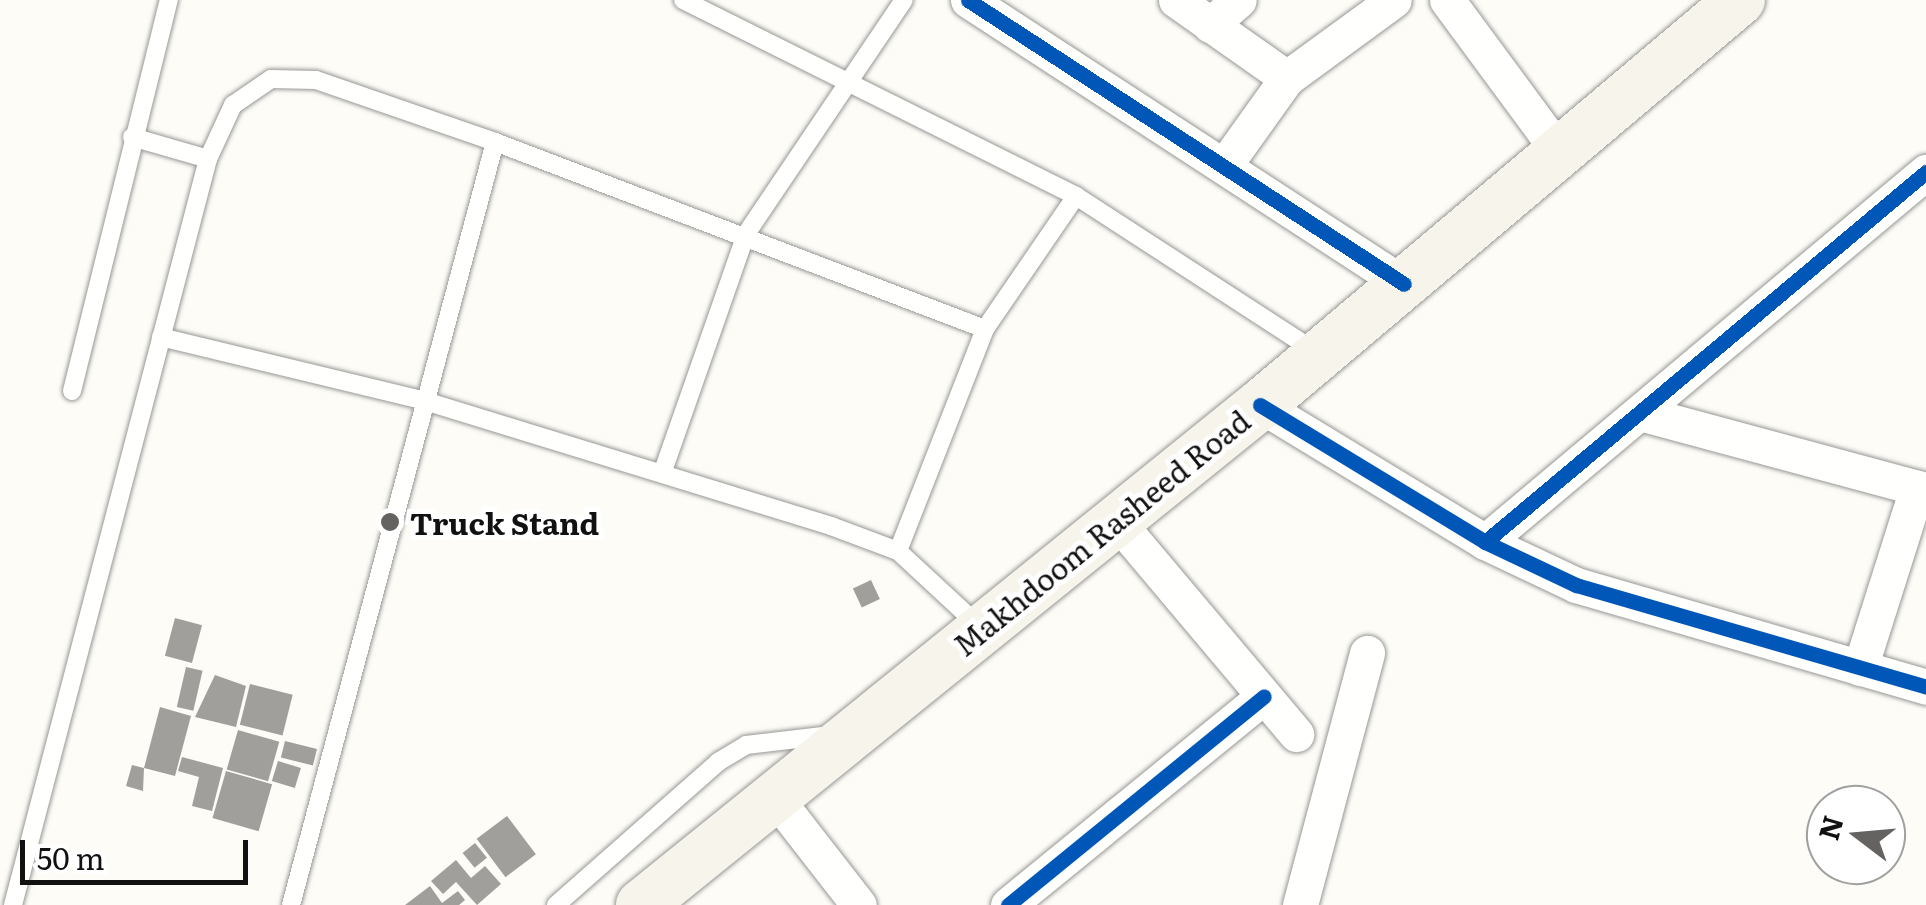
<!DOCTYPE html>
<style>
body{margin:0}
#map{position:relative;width:1926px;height:905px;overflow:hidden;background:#fdfcf7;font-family:Literata,serif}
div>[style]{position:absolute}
.building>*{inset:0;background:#a19f9c;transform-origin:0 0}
.roads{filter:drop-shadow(0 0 2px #979795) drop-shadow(0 0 2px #979795)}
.service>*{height:18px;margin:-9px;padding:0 9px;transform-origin:9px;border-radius:9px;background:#fffffe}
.minor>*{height:35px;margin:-17.5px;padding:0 17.5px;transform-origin:17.5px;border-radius:17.5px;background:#fffffe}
.secondary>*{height:50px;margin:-25px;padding:0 25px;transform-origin:25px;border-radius:25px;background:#f6f4eb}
.cycleway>*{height:15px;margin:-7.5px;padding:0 7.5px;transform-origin:7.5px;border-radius:7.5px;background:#0057b8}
.dots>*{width:28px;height:28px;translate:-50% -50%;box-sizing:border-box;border:5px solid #fff;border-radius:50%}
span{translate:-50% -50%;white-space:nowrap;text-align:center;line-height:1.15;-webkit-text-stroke:10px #fff;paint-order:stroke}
.poi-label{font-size:30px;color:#111;font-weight:700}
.left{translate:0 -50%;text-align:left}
.street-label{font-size:30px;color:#111}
.north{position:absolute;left:1806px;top:785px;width:100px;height:100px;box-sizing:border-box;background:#fff;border:2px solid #a0a0a0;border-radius:50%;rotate:286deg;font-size:28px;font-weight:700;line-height:40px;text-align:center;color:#111}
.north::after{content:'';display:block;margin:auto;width:35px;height:45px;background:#646362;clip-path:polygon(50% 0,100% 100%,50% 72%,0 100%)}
.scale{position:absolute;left:20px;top:840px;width:228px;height:45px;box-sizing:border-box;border:5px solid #111;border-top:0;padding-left:12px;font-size:30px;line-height:35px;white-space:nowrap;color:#111;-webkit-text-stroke:8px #fff;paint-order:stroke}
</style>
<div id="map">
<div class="building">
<div style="left:871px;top:580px;width:21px;height:20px;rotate:65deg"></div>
<div style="left:175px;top:618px;width:28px;height:39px;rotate:15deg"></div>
<div style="left:186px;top:667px;width:17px;height:41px;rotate:13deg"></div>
<div style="clip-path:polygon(215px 675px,246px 686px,236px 727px,195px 717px)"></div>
<div style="left:250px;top:684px;width:44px;height:42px;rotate:14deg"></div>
<div style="clip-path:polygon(160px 707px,191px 716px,175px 776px,144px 768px,143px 791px,126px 786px,132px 765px,144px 768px)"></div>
<div style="left:238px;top:730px;width:43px;height:41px;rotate:16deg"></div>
<div style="left:285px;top:741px;width:33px;height:17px;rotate:14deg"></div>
<div style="clip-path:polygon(182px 757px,223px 768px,212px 811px,192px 806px,199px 777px,178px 771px)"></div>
<div style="left:278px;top:761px;width:24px;height:21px;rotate:17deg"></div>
<div style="left:226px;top:771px;width:48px;height:49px;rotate:16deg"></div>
<div style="left:507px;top:816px;width:48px;height:38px;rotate:53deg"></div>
<div style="left:475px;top:843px;width:19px;height:16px;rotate:51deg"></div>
<div style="clip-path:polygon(456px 860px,471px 878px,485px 866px,501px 884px,477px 905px,456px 882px,443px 894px,431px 881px)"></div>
<div style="clip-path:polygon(430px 886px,442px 903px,458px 891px,465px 900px,459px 905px,405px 905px)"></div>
</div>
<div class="roads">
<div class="service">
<div style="left:683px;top:0;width:439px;rotate:26.5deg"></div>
<div style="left:1076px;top:196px;width:161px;rotate:124.4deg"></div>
<div style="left:132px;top:137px;width:79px;rotate:16.1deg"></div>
<div style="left:1076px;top:196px;width:285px;rotate:33deg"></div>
<div style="left:161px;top:337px;width:272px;rotate:13.6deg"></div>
<div style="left:425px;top:401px;width:425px;rotate:17.1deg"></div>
<div style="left:831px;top:526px;width:72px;rotate:20.5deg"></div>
<div style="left:898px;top:551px;width:112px;rotate:42.8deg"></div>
<div style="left:72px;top:391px;width:403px;rotate:-76.1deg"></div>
<div style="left:663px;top:471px;width:251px;rotate:-70.7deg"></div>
<div style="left:746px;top:234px;width:282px;rotate:-56deg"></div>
<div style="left:13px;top:905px;width:771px;rotate:-75.35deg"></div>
<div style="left:208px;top:159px;width:60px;rotate:-65.2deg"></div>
<div style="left:233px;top:105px;width:46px;rotate:-34.4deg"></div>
<div style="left:271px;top:79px;width:45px;rotate:1.3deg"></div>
<div style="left:316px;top:80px;width:189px;rotate:19.1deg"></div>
<div style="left:495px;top:142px;width:524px;rotate:20.89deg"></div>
<div style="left:985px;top:329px;width:238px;rotate:111.4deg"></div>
<div style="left:291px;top:905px;width:790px;rotate:-75.03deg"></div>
<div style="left:556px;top:905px;width:216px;rotate:-41.4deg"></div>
<div style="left:718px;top:762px;width:33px;rotate:-31deg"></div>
<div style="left:746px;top:745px;width:86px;rotate:-6.7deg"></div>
</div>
<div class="minor">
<div style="left:968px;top:0;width:520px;rotate:33.08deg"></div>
<div style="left:1176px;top:0;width:136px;rotate:35.1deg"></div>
<div style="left:1447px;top:0;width:189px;rotate:53.6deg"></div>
<div style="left:1210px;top:25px;width:38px;rotate:-41deg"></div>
<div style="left:1224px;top:166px;width:108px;rotate:-54.4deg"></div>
<div style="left:1287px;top:78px;width:132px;rotate:-36.1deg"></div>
<div style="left:1260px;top:405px;width:263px;rotate:31.3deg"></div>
<div style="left:1485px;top:542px;width:101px;rotate:25.3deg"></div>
<div style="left:1576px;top:585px;width:365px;rotate:16.2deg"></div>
<div style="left:1640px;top:413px;width:296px;rotate:15.1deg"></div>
<div style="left:1116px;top:520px;width:280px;rotate:49.9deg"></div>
<div style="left:1485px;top:542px;width:576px;rotate:-40deg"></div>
<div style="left:1860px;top:668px;width:189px;rotate:-72.4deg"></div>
<div style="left:774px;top:796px;width:138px;rotate:52.1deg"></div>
<div style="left:1008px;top:905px;width:330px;rotate:-39.2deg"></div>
<div style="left:1300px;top:905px;width:261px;rotate:-75.1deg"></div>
</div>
<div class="secondary">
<div style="left:641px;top:905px;width:796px;rotate:-38.93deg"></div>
<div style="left:1260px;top:405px;width:628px;rotate:-40.16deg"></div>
</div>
</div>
<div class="cycleway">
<div style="left:968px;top:0;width:520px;rotate:33.08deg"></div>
<div style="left:1260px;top:405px;width:263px;rotate:31.3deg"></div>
<div style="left:1485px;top:542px;width:101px;rotate:25.3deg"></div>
<div style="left:1576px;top:585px;width:365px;rotate:16.2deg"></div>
<div style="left:1485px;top:542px;width:576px;rotate:-40deg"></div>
<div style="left:1008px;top:905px;width:330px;rotate:-39.2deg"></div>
</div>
<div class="dots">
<div style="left:390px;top:522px;background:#646362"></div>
</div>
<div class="poi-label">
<span class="left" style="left:410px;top:522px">Truck Stand</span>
</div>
<div class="street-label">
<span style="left:1101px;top:532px;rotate:-39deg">Makhdoom Rasheed Road</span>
</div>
<div class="north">N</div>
<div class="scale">50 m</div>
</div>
